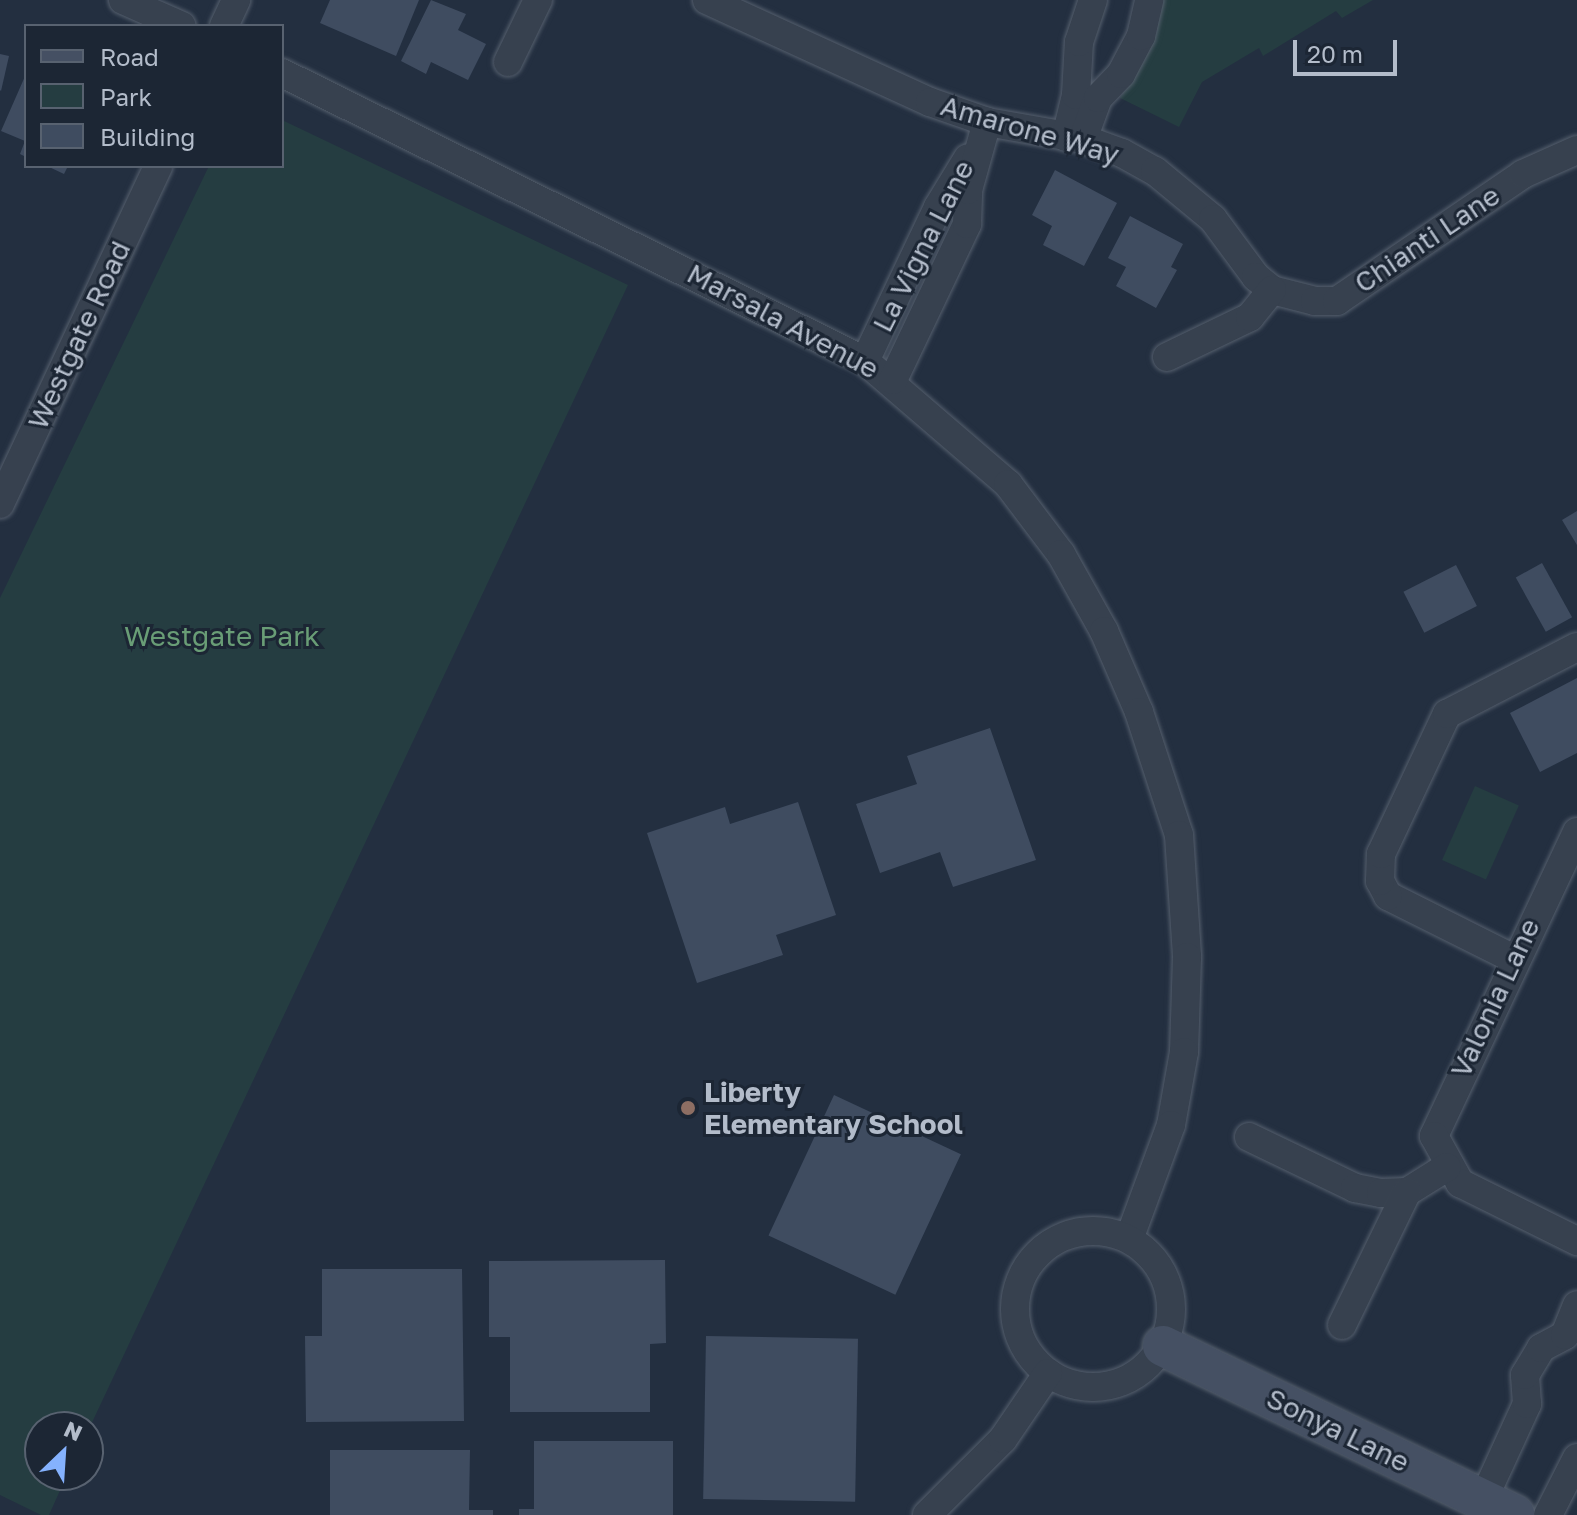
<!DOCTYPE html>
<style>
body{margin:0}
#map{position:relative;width:1577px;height:1515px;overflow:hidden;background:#232f40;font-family:"Golos Text",sans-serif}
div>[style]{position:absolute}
.green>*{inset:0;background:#253d41;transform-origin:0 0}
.building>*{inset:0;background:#3f4c60;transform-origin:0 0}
.roads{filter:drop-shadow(0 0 2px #555f6d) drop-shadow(0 0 2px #555f6d)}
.street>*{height:28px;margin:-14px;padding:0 14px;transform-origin:14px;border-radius:14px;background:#37414f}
.street>.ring{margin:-14px;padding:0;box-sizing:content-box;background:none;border:28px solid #37414f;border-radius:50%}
.secondary>*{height:40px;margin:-20px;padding:0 20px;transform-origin:20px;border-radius:20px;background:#455063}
.dots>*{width:22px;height:22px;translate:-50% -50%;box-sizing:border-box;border:4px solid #1c2634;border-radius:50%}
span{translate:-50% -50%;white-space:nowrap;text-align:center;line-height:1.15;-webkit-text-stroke:6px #1c2634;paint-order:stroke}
.street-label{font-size:28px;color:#b3bcca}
.park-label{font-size:28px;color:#699d76}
.poi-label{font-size:28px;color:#b3bcca;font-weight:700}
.left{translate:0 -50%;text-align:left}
.legend{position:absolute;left:24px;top:24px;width:260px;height:144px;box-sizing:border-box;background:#1c2634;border:2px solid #586270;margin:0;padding:10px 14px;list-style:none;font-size:24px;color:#b3bcca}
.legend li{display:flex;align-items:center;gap:16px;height:40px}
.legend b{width:40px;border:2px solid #586270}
.north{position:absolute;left:24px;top:1411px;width:80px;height:80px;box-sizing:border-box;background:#1c2634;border:2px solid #586270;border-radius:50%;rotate:25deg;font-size:22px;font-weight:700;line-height:32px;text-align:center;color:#b3bcca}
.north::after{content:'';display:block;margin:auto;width:28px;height:36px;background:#85b2fe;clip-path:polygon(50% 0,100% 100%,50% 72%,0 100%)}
.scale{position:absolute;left:1293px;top:40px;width:104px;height:36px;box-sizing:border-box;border:4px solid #b3bcca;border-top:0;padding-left:10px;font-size:24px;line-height:28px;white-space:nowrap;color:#b3bcca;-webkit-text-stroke:6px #1c2634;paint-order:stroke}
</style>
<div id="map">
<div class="green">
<div style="clip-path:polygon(1161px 0,1373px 0,1342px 18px,1336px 11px,1263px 56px,1259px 48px,1202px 82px,1179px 127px,1120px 98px,1156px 36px)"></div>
<div style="clip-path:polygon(282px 120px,628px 285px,88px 1431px,88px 1427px,40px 1427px,40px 1475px,67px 1475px,49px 1515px,41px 1515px,0 1495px,0 598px,209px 166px,282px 166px)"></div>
<div style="left:1475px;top:786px;width:48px;height:81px;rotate:24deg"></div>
</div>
<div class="building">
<div style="clip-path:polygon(330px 0,419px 0,396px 56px,320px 23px)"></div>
<div style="clip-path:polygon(431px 0,466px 14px,458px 30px,486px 44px,468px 80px,431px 62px,426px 74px,401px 61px)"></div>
<div style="clip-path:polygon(0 54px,9px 56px,1px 91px,0 90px)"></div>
<div style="clip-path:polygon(26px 74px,26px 157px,20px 154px,25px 141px,1px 131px)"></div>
<div style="clip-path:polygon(47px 166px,68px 166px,64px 174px)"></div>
<div style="clip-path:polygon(1055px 170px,1117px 203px,1084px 266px,1043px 245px,1052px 226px,1032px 215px)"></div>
<div style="clip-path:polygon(1130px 216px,1183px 244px,1171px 267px,1177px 270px,1156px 308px,1116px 286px,1126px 267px,1108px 258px)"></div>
<div style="clip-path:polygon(1577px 511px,1577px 545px,1562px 520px)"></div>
<div style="left:1542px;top:563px;width:62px;height:30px;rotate:61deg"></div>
<div style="left:1456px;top:565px;width:46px;height:59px;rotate:63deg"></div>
<div style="clip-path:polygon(1577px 678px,1577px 753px,1540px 772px,1510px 713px)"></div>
<div style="clip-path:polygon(990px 728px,1036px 860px,953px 887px,940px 852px,880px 873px,856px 804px,917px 784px,907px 756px)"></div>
<div style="clip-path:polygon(798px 802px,836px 915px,776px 935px,783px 955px,697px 983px,647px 833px,725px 807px,730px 824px)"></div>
<div style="left:834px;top:1095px;width:140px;height:155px;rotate:25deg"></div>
<div style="clip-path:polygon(665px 1260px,666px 1343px,650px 1344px,650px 1412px,510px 1412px,510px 1337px,489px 1337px,489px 1261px)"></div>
<div style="clip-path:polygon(322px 1269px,462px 1269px,464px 1421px,306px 1422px,305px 1336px,322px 1336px)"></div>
<div style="left:706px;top:1336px;width:152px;height:163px;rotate:1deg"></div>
<div style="clip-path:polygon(534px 1441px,673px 1441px,673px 1515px,519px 1515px,519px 1509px,534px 1509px)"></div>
<div style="clip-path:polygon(330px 1450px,470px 1450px,469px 1510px,493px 1510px,493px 1515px,330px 1515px)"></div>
</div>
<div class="roads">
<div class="street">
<div style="left:123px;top:0;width:64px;rotate:23.8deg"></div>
<div style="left:707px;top:0;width:245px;rotate:24.6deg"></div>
<div style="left:930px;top:102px;width:60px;rotate:19.3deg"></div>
<div style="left:987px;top:122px;width:97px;rotate:10deg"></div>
<div style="left:1083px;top:139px;width:41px;rotate:19.7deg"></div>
<div style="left:1122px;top:153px;width:38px;rotate:29deg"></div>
<div style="left:1155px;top:171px;width:75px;rotate:39.6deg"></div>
<div style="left:1213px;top:219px;width:72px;rotate:53.4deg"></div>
<div style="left:1256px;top:277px;width:21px;rotate:39deg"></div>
<div style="left:1272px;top:290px;width:44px;rotate:14.3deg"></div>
<div style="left:1315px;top:301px;width:22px"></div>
<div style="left:1337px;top:301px;width:225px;rotate:-34.3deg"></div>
<div style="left:1523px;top:174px;width:59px;rotate:-24deg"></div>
<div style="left:224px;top:26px;width:29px;rotate:-65deg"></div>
<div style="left:508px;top:62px;width:69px;rotate:-64.2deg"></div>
<div style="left:282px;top:73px;width:650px;rotate:26.29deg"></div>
<div style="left:865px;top:361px;width:189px;rotate:40.7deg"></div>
<div style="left:1008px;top:484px;width:88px;rotate:52.9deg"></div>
<div style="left:1061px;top:554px;width:88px;rotate:60.8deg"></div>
<div style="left:1104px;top:631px;width:88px;rotate:66.6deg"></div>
<div style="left:1139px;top:712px;width:129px;rotate:72deg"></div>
<div style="left:1179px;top:835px;width:122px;rotate:86.2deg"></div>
<div style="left:1187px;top:957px;width:95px;rotate:91.8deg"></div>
<div style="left:1184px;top:1052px;width:74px;rotate:100.1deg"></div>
<div style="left:1171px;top:1125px;width:121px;rotate:110.2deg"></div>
<div style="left:1066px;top:137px;width:43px;rotate:-76.6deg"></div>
<div style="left:1076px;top:95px;width:53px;rotate:-86.8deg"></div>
<div style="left:1079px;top:42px;width:44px;rotate:-71.6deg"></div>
<div style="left:1083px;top:139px;width:44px;rotate:-69.9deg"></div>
<div style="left:1098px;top:98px;width:33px;rotate:-46deg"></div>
<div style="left:1121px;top:74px;width:43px;rotate:-62.2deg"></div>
<div style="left:1141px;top:36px;width:37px;rotate:-77deg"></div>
<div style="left:1167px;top:357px;width:92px;rotate:-25.7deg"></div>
<div style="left:1250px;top:317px;width:35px;rotate:-51deg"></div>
<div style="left:865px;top:361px;width:170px;rotate:-64.6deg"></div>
<div style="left:938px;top:207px;width:57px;rotate:-58.5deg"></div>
<div style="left:893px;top:380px;width:173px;rotate:-64.6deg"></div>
<div style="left:967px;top:224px;width:34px;rotate:-88deg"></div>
<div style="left:968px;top:190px;width:71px;rotate:-74.4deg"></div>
<div style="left:0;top:504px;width:373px;rotate:-64.9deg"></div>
<div style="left:1577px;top:832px;width:336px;rotate:115.2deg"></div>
<div style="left:1434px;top:1136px;width:54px;rotate:61deg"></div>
<div style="left:1460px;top:1183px;width:131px;rotate:26.4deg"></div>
<div style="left:1514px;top:959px;width:141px;rotate:-153.4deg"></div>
<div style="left:1388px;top:896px;width:17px;rotate:-118deg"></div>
<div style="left:1380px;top:881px;width:27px;rotate:-88deg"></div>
<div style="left:1381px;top:854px;width:155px;rotate:-64.8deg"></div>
<div style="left:1447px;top:714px;width:146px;rotate:-27.3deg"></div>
<div style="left:1249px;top:1137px;width:118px;rotate:25.7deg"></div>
<div style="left:1355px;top:1188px;width:26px;rotate:11deg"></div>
<div style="left:1381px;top:1193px;width:26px;rotate:-2deg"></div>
<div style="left:1407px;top:1192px;width:47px;rotate:-32deg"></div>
<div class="ring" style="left:1015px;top:1231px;width:128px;height:128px"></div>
<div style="left:1342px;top:1325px;width:148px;rotate:-64deg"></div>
<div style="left:1483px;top:1500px;width:106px;rotate:-65.4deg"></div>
<div style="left:1527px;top:1404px;width:29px;rotate:-94deg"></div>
<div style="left:1525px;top:1375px;width:31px;rotate:-59deg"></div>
<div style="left:1541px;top:1348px;width:27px;rotate:-28deg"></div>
<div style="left:1565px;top:1335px;width:32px;rotate:-68deg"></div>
<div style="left:927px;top:1515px;width:107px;rotate:-45deg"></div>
<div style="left:1003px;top:1439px;width:80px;rotate:-55.7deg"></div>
<div style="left:1548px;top:1515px;width:64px;rotate:-63deg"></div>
</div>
<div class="secondary">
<div style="left:1163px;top:1346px;width:390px;rotate:25.7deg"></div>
</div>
</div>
<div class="dots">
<div style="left:688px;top:1108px;background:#8d6e63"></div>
</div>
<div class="street-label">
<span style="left:1030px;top:130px;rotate:16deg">Amarone Way</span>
<span style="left:1427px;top:239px;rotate:-34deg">Chianti Lane</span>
<span style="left:923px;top:246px;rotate:-63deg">La Vigna Lane</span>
<span style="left:783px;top:321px;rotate:28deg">Marsala Avenue</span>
<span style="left:79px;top:335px;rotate:-65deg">Westgate Road</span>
<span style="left:1495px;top:998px;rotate:-65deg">Valonia Lane</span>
<span style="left:1338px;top:1430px;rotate:26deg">Sonya Lane</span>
</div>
<div class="park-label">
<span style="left:222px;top:636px">Westgate Park</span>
</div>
<div class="poi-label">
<span class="left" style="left:704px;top:1108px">Liberty<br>Elementary School</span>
</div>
<ul class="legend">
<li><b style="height:10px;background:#455063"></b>Road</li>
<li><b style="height:22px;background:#253d41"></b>Park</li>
<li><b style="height:22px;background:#3f4c60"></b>Building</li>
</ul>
<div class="north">N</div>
<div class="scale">20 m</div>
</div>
